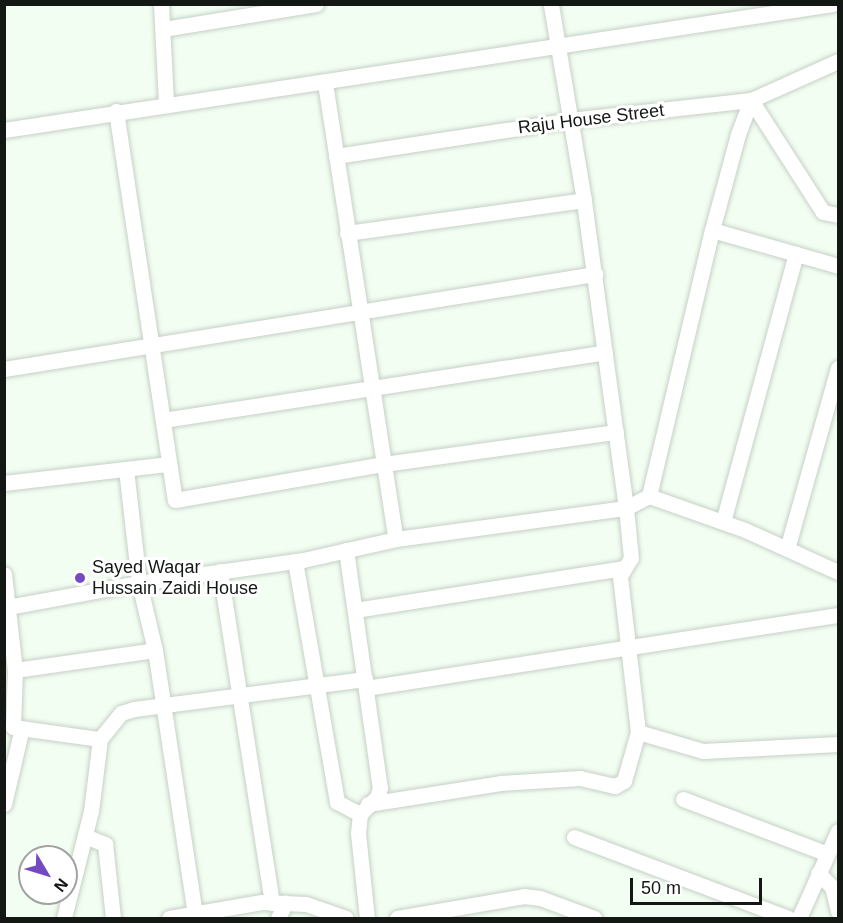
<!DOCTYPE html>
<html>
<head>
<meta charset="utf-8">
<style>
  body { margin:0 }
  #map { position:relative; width:843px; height:923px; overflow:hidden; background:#f3fef3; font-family:Arial,sans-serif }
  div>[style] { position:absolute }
  .roads { filter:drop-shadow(0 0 2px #c6d0c6) drop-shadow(0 0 2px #c6d0c6) }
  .street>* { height:15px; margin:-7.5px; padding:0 7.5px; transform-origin:7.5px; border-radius:7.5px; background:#fff }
  .dots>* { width:16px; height:16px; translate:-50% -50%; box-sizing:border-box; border:3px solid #fff; border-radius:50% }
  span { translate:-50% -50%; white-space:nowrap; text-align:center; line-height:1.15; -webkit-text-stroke:6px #fff; paint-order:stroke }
  .street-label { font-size:18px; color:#141814 }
  .poi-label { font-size:18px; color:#141814 }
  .left { translate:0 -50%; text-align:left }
  .frame { position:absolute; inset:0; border:6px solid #141814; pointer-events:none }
  .north { position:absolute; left:18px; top:845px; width:60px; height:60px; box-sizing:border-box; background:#fff; border:2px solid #a1a3a1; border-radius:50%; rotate:128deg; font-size:16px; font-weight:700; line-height:24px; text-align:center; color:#141814 }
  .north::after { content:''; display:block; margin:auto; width:21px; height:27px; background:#744ac2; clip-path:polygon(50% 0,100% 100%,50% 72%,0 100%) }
  .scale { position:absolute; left:630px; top:878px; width:132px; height:27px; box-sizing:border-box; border:3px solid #141814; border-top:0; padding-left:8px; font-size:18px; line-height:21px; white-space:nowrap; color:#141814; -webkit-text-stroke:4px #fff; paint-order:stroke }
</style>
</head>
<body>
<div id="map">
  <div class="roads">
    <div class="street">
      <div style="left:161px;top:4px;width:99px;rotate:87.1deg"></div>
      <div style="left:164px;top:29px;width:154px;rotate:-9.3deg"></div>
      <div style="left:325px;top:83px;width:461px;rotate:81.2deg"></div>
      <div style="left:751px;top:100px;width:133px;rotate:57.3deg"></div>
      <div style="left:823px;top:212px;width:15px;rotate:11deg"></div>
      <div style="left:116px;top:111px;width:393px;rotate:81.4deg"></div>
      <div style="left:175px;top:500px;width:212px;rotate:-9.8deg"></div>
      <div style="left:384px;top:464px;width:234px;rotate:-7.9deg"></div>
      <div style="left:4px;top:130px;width:838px;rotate:-8.65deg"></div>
      <div style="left:336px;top:156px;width:237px;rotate:-8.7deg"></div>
      <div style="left:570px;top:120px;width:182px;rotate:-6.3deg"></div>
      <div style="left:751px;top:100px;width:95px;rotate:-24.1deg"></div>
      <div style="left:712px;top:230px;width:131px;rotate:15.9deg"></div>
      <div style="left:347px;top:233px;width:239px;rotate:-7.9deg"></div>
      <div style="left:4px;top:369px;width:599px;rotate:-9.13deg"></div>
      <div style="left:163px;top:420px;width:447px;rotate:-8.7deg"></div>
      <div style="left:126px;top:469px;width:115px;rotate:83.5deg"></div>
      <div style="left:139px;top:583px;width:69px;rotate:76.6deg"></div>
      <div style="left:155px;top:650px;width:267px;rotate:81.4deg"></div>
      <div style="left:4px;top:483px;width:164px;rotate:-6.6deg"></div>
      <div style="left:649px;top:496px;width:273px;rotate:-76.7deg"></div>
      <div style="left:712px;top:230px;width:99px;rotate:-74.8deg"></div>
      <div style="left:738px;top:134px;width:36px;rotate:-69deg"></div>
      <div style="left:723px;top:522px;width:278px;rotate:-74.8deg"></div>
      <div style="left:787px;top:549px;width:188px;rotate:-74.3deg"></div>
      <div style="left:346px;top:550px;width:240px;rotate:81.9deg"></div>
      <div style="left:380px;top:788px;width:9px;rotate:108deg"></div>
      <div style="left:377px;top:797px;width:24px;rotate:135deg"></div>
      <div style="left:360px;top:814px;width:19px;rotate:96deg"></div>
      <div style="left:358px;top:833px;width:85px;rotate:84deg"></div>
      <div style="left:295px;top:561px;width:245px;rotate:80.1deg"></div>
      <div style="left:337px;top:802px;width:26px;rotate:28deg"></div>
      <div style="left:220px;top:571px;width:336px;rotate:81.1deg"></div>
      <div style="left:4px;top:574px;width:97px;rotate:83.5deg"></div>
      <div style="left:15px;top:670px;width:57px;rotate:92deg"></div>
      <div style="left:13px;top:727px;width:88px;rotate:7.9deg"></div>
      <div style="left:100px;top:739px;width:73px;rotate:97.1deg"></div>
      <div style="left:91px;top:811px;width:110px;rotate:104.2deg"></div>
      <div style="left:8px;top:607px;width:133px;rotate:-10.4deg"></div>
      <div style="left:139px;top:583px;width:166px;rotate:-8deg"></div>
      <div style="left:303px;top:560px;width:95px;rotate:-12.7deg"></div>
      <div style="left:396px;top:539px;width:232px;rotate:-7.7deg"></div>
      <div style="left:626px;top:508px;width:26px;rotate:-28deg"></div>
      <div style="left:649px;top:496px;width:102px;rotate:19.5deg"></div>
      <div style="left:745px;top:530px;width:102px;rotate:24.3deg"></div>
      <div style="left:355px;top:610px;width:271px;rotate:-8.9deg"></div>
      <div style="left:15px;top:670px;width:141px;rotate:-8.1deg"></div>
      <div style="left:366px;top:688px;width:478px;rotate:-8.8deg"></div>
      <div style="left:638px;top:732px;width:68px;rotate:16.3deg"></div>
      <div style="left:703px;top:751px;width:135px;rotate:-3deg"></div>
      <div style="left:100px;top:739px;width:33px;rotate:-51deg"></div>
      <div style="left:121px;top:713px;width:14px;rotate:-17deg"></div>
      <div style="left:134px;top:709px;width:233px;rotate:-7.4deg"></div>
      <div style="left:683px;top:799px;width:152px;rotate:20.8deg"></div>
      <div style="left:4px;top:804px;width:78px;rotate:-76.7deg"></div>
      <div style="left:368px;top:804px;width:134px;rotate:-9deg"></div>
      <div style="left:500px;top:783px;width:80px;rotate:-3.6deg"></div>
      <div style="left:580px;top:778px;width:36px;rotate:13deg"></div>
      <div style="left:615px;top:786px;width:10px;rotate:-29deg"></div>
      <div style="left:624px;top:781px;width:51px;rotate:-74.1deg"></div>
      <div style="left:638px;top:732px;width:157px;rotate:-96.6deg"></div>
      <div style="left:620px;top:576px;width:21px;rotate:-59deg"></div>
      <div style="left:631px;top:558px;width:50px;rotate:-95.7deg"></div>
      <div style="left:626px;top:508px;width:311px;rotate:-97.8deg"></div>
      <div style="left:584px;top:200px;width:199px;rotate:-99.6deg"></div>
      <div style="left:85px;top:836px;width:22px;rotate:22deg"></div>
      <div style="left:105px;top:844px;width:74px;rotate:83.8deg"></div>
      <div style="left:574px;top:837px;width:229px;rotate:20.7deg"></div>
      <div style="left:818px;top:873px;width:20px;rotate:45deg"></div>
      <div style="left:832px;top:887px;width:25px;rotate:76deg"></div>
      <div style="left:169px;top:918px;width:94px;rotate:-9.8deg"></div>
      <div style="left:262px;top:902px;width:44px;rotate:2.6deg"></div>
      <div style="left:306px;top:904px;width:42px;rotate:19.3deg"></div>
      <div style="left:278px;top:918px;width:17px;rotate:-65deg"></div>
      <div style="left:397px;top:918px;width:129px;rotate:-9.8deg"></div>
      <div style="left:524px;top:896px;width:16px;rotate:7deg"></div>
      <div style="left:540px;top:898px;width:58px;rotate:20.3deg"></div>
      <div style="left:799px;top:918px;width:95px;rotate:-65.9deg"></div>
    </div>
  </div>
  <div class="dots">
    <div style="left:80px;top:578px;background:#744ac2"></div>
  </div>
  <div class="street-label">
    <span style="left:591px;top:119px;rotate:-7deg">Raju House Street</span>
  </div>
  <div class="poi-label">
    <span class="left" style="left:92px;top:578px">Sayed Waqar<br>Hussain Zaidi House</span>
  </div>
  <div class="frame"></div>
  <div class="north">N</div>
  <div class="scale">50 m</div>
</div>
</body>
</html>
